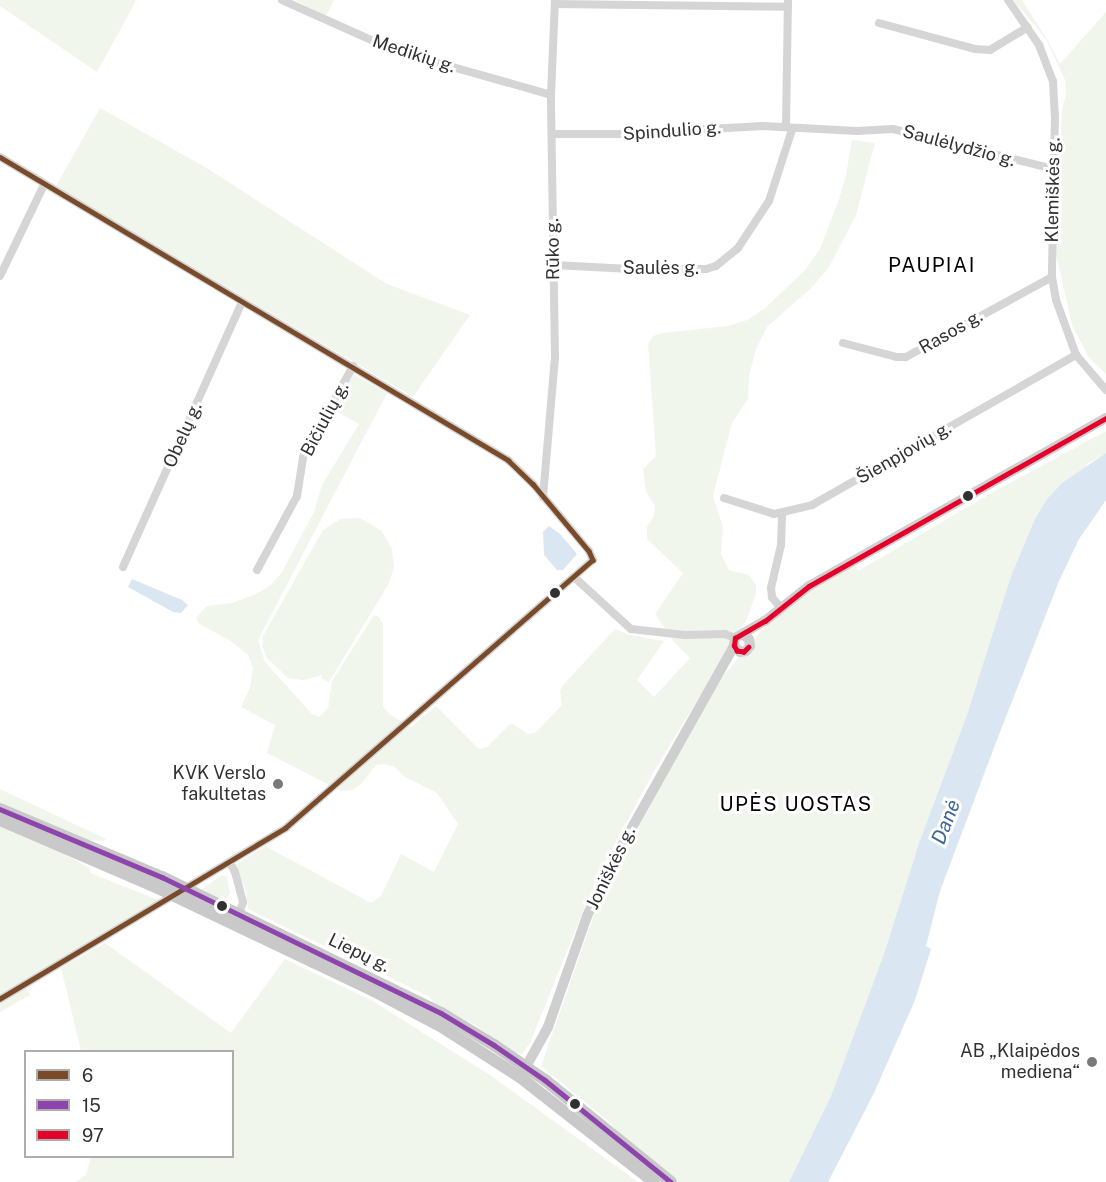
<!DOCTYPE html>
<html>
<head>
<meta charset="utf-8">
<style>
  body { margin:0 }
  #map { position:relative; width:1106px; height:1182px; overflow:hidden; background:#fff; font-family:"Public Sans",sans-serif }
  div>[style] { position:absolute }
  .green>* { inset:0; background:#f1f6ed }
  .water>* { inset:0; background:#dbe6f3 }
  .minor>* { height:8px; margin:-4px; padding:0 4px; transform-origin:4px; border-radius:4px; background:#d5d5d5 }
  .secondary>* { height:10px; margin:-5px; padding:0 5px; transform-origin:5px; border-radius:5px; background:#cfcfcf }
  .primary>* { height:12px; margin:-6px; padding:0 6px; transform-origin:6px; border-radius:6px; background:#c9c9c9 }
  .bus-1>* { height:4.5px; margin:-2.25px; padding:0 2.25px; transform-origin:2.25px; border-radius:2.25px; background:#7a4b2a }
  .bus-2>* { height:4.5px; margin:-2.25px; padding:0 2.25px; transform-origin:2.25px; border-radius:2.25px; background:#8e44ad }
  .bus-3>* { height:4.5px; margin:-2.25px; padding:0 2.25px; transform-origin:2.25px; border-radius:2.25px; background:#e4002b }
  .dots>* { width:16px; height:16px; translate:-50% -50%; box-sizing:border-box; border:3px solid #fff; border-radius:50% }
  span { translate:-50% -50%; white-space:nowrap; text-align:center; line-height:1.15; -webkit-text-stroke:6px #fff; paint-order:stroke }
  .street-label { font-size:18px; color:#313131 }
  .poi-label { font-size:18px; color:#313131 }
  .right { translate:-100% -50%; text-align:right }
  .neighbourhood-label { font-size:20px; color:#000; letter-spacing:1.5px }
  .water-label { font-size:20px; color:#3a6698; font-style:italic }
  .legend { position:absolute; left:24px; top:1050px; width:210px; height:108px; box-sizing:border-box; background:#fff; border:2px solid #adadad; margin:0; padding:8px 10px; list-style:none; font-size:18px; color:#313131 }
  .legend li { display:flex; align-items:center; gap:12px; height:30px }
  .legend b { width:30px; border:2px solid #adadad }
</style>
</head>
<body>
<div id="map">
  <div class="green">
    <div style="clip-path:polygon(0 0,134px 0,136px 1px,97px 72px,0 6px)"></div>
    <div style="clip-path:polygon(295px 0,334px 0,326px 16px)"></div>
    <div style="clip-path:polygon(1013px 0,1022px 0,1047px 39px,1060px 64px,1106px 12px,1106px 374px,1089px 358px,1072px 325px,1055px 249px,1062px 110px,1066px 94px,1065px 80px,1046px 39px)"></div>
    <div style="clip-path:polygon(100px 108px,205px 167px,387px 284px,470px 315px,413px 397px,56px 186px)"></div>
    <div style="clip-path:polygon(852px 140px,875px 143px,856px 215px,829px 267px,811px 288px,767px 327px,756px 349px,749px 376px,748px 399px,732px 423px,713px 496px,723px 527px,721px 554px,729px 570px,749px 575px,756px 585px,756px 594px,746px 621px,654px 771px,597px 877px,530px 1043px,522px 1054px,512px 1052px,475px 1025px,434px 1004px,430px 997px,248px 909px,246px 891px,235px 865px,265px 846px,371px 903px,381px 896px,401px 854px,434px 872px,458px 824px,437px 793px,403px 776px,395px 767px,384px 764px,376px 765px,362px 783px,352px 790px,341px 791px,267px 753px,275px 725px,241px 707px,250px 687px,253px 669px,248px 655px,231px 641px,199px 624px,196px 618px,207px 606px,232px 603px,256px 594px,270px 586px,282px 572px,314px 512px,322px 485px,359px 424px,334px 410px,353px 374px,387px 393px,258px 640px,265px 662px,312px 714px,319px 717px,328px 708px,332px 681px,374px 615px,379px 617px,383px 624px,383px 706px,389px 714px,411px 727px,436px 706px,479px 749px,487px 747px,511px 723px,528px 734px,535px 733px,562px 705px,560px 690px,563px 685px,615px 629px,630px 635px,664px 641px,637px 680px,654px 697px,690px 658px,674px 642px,655px 614px,683px 573px,647px 539px,647px 527px,654px 516px,655px 506px,646px 492px,643px 469px,656px 456px,648px 345px,653px 336px,662px 333px,728px 326px,747px 320px,764px 309px,805px 270px,820px 249px,839px 199px,846px 175px)"></div>
    <div style="clip-path:polygon(1106px 431px,1106px 453px,1087px 464px,968px 712px,919px 843px,884px 954px,831px 1096px,789px 1182px,678px 1182px,631px 1145px,607px 1120px,541px 1066px,601px 895px,719px 681px,760px 632px,799px 597px,854px 564px,858px 571px,995px 491px)"></div>
    <div style="clip-path:polygon(360px 518px,382px 531px,392px 549px,394px 568px,389px 583px,329px 682px,321px 678px,322px 675px,304px 680px,288px 678px,267px 658px,262px 646px,263px 636px,323px 530px,340px 519px)"></div>
    <div style="clip-path:polygon(0 789px,106px 839px,103px 841px,83px 840px,0 804px)"></div>
    <div style="clip-path:polygon(0 825px,59px 851px,91px 869px,90px 873px,161px 901px,0 995px)"></div>
    <div style="clip-path:polygon(222px 875px,227px 877px,230px 893px,225px 902px,203px 892px,202px 889px)"></div>
    <div style="clip-path:polygon(105px 943px,231px 1033px,285px 959px,371px 1000px,490px 1075px,638px 1182px,76px 1182px,86px 1175px,91px 1157px,232px 1156px,232px 1052px,81px 1051px,61px 968px)"></div>
    <div style="clip-path:polygon(26px 988px,30px 995px,0 1012px,0 1003px)"></div>
  </div>
  <div class="water">
    <div style="clip-path:polygon(1106px 453px,1106px 500px,1079px 539px,1059px 581px,995px 745px,940px 891px,926px 946px,931px 949px,915px 1000px,874px 1093px,828px 1182px,789px 1182px,831px 1096px,884px 954px,919px 843px,968px 712px,1011px 576px,1035px 519px,1047px 499px,1062px 483px)"></div>
    <div style="clip-path:polygon(549px 526px,560px 534px,577px 554px,563px 570px,557px 570px,544px 555px,543px 532px)"></div>
    <div style="clip-path:polygon(132px 579px,182px 600px,188px 605px,181px 613px,173px 612px,128px 587px)"></div>
  </div>
  <div class="minor">
    <div style="left:282px;top:0;width:125px;rotate:24.1deg"></div>
    <div style="left:396px;top:51px;width:161px;rotate:15.8deg"></div>
    <div style="left:1008px;top:0;width:55px;rotate:55.4deg"></div>
    <div style="left:1039px;top:45px;width:39px;rotate:69deg"></div>
    <div style="left:1053px;top:81px;width:33px;rotate:87deg"></div>
    <div style="left:1055px;top:114px;width:163px;rotate:91.1deg"></div>
    <div style="left:1052px;top:277px;width:23px;rotate:80deg"></div>
    <div style="left:1056px;top:300px;width:59px;rotate:70deg"></div>
    <div style="left:1076px;top:355px;width:46px;rotate:49.4deg"></div>
    <div style="left:555px;top:4px;width:233px;rotate:0.7deg"></div>
    <div style="left:879px;top:23px;width:99px;rotate:15.2deg"></div>
    <div style="left:975px;top:49px;width:15px;rotate:4deg"></div>
    <div style="left:990px;top:50px;width:44px;rotate:-31.2deg"></div>
    <div style="left:786px;top:126px;width:126px;rotate:-89.1deg"></div>
    <div style="left:552px;top:134px;width:68px"></div>
    <div style="left:620px;top:134px;width:143px;rotate:-3.2deg"></div>
    <div style="left:763px;top:126px;width:94px;rotate:3deg"></div>
    <div style="left:857px;top:131px;width:36px;rotate:-3deg"></div>
    <div style="left:893px;top:129px;width:165px;rotate:14deg"></div>
    <div style="left:0;top:157px;width:592px;rotate:30.81deg"></div>
    <div style="left:508px;top:460px;width:35px;rotate:44deg"></div>
    <div style="left:533px;top:484px;width:87px;rotate:50.1deg"></div>
    <div style="left:589px;top:551px;width:10px;rotate:66deg"></div>
    <div style="left:593px;top:560px;width:408px;rotate:138.9deg"></div>
    <div style="left:286px;top:828px;width:333px;rotate:149.1deg"></div>
    <div style="left:553px;top:265px;width:78px;rotate:2.9deg"></div>
    <div style="left:631px;top:269px;width:75px"></div>
    <div style="left:706px;top:269px;width:10px;rotate:-17deg"></div>
    <div style="left:716px;top:266px;width:28px;rotate:-39deg"></div>
    <div style="left:738px;top:248px;width:56px;rotate:-56.6deg"></div>
    <div style="left:769px;top:201px;width:75px;rotate:-72.1deg"></div>
    <div style="left:0;top:276px;width:101px;rotate:-64.2deg"></div>
    <div style="left:843px;top:343px;width:56px;rotate:14.5deg"></div>
    <div style="left:897px;top:357px;width:9px"></div>
    <div style="left:906px;top:357px;width:166px;rotate:-28.7deg"></div>
    <div style="left:543px;top:497px;width:141px;rotate:-85.1deg"></div>
    <div style="left:555px;top:357px;width:262px;rotate:-90.9deg"></div>
    <div style="left:551px;top:95px;width:95px;rotate:-87.6deg"></div>
    <div style="left:724px;top:498px;width:52px;rotate:17.7deg"></div>
    <div style="left:774px;top:514px;width:39px;rotate:-13deg"></div>
    <div style="left:812px;top:505px;width:304px;rotate:-29.6deg"></div>
    <div style="left:123px;top:567px;width:290px;rotate:-65.8deg"></div>
    <div style="left:257px;top:570px;width:84px;rotate:-61.6deg"></div>
    <div style="left:297px;top:496px;width:39px;rotate:-81deg"></div>
    <div style="left:303px;top:457px;width:104px;rotate:-61.2deg"></div>
    <div style="left:574px;top:577px;width:77px;rotate:42.4deg"></div>
    <div style="left:631px;top:629px;width:54px;rotate:6.3deg"></div>
    <div style="left:685px;top:635px;width:40px;rotate:-1.4deg"></div>
    <div style="left:725px;top:634px;width:11px;rotate:22deg"></div>
    <div style="left:780px;top:607px;width:13px;rotate:-129deg"></div>
    <div style="left:772px;top:597px;width:9px;rotate:-96deg"></div>
    <div style="left:771px;top:588px;width:44px;rotate:-76.9deg"></div>
    <div style="left:781px;top:545px;width:31px;rotate:-88deg"></div>
    <div style="left:230px;top:863px;width:10px;rotate:61deg"></div>
    <div style="left:235px;top:872px;width:31px;rotate:75deg"></div>
    <div style="left:243px;top:902px;width:13px;rotate:108deg"></div>
  </div>
  <div class="secondary">
    <div style="left:744px;top:635px;width:6px;rotate:39deg"></div>
    <div style="left:749px;top:639px;width:7px;rotate:82deg"></div>
    <div style="left:750px;top:646px;width:6px;rotate:129deg"></div>
    <div style="left:746px;top:651px;width:6px;rotate:171deg"></div>
    <div style="left:740px;top:652px;width:8px;rotate:-135deg"></div>
    <div style="left:734px;top:646px;width:8px;rotate:-83deg"></div>
    <div style="left:735px;top:638px;width:34px;rotate:-30deg"></div>
    <div style="left:765px;top:621px;width:56px;rotate:-38.5deg"></div>
    <div style="left:809px;top:586px;width:341px;rotate:-29.5deg"></div>
    <div style="left:522px;top:1074px;width:54px;rotate:-61deg"></div>
    <div style="left:548px;top:1027px;width:118px;rotate:-70.6deg"></div>
    <div style="left:587px;top:916px;width:56px;rotate:-64.8deg"></div>
    <div style="left:611px;top:865px;width:251px;rotate:-60.7deg"></div>
  </div>
  <div class="primary">
    <div style="left:0;top:809px;width:176px;rotate:22.8deg"></div>
    <div style="left:162px;top:877px;width:310px;rotate:26deg"></div>
    <div style="left:441px;top:1013px;width:62px;rotate:31.1deg"></div>
    <div style="left:494px;top:1045px;width:62px;rotate:34.5deg"></div>
    <div style="left:545px;top:1080px;width:162px;rotate:39deg"></div>
    <div style="left:0;top:820px;width:172px;rotate:23.3deg"></div>
    <div style="left:158px;top:888px;width:239px;rotate:25.5deg"></div>
    <div style="left:374px;top:991px;width:77px;rotate:27.9deg"></div>
    <div style="left:442px;top:1027px;width:93px;rotate:32.7deg"></div>
    <div style="left:520px;top:1077px;width:170px;rotate:38.1deg"></div>
  </div>
  <div class="bus-1">
    <div style="left:0;top:157px;width:592px;rotate:30.81deg"></div>
    <div style="left:508px;top:460px;width:35px;rotate:44deg"></div>
    <div style="left:533px;top:484px;width:87px;rotate:50.1deg"></div>
    <div style="left:589px;top:551px;width:10px;rotate:66deg"></div>
    <div style="left:593px;top:560px;width:408px;rotate:138.9deg"></div>
    <div style="left:286px;top:828px;width:333px;rotate:149.1deg"></div>
  </div>
  <div class="bus-2">
    <div style="left:0;top:809px;width:176px;rotate:22.8deg"></div>
    <div style="left:162px;top:877px;width:310px;rotate:26deg"></div>
    <div style="left:441px;top:1013px;width:62px;rotate:31.1deg"></div>
    <div style="left:494px;top:1045px;width:62px;rotate:34.5deg"></div>
    <div style="left:545px;top:1080px;width:162px;rotate:39deg"></div>
  </div>
  <div class="bus-3">
    <div style="left:749px;top:647px;width:7px;rotate:135deg"></div>
    <div style="left:744px;top:652px;width:7px;rotate:-172deg"></div>
    <div style="left:737px;top:651px;width:6px;rotate:-121deg"></div>
    <div style="left:734px;top:646px;width:8px;rotate:-83deg"></div>
    <div style="left:735px;top:638px;width:34px;rotate:-30deg"></div>
    <div style="left:765px;top:621px;width:56px;rotate:-38.5deg"></div>
    <div style="left:809px;top:586px;width:341px;rotate:-29.5deg"></div>
  </div>
  <div class="dots">
    <div style="left:968px;top:496px;background:#313131"></div>
    <div style="left:555px;top:593px;background:#313131"></div>
    <div style="left:278px;top:784px;background:#797979"></div>
    <div style="left:222px;top:906px;background:#313131"></div>
    <div style="left:1092px;top:1062px;background:#797979"></div>
    <div style="left:575px;top:1104px;background:#313131"></div>
  </div>
  <div class="street-label">
    <span style="left:414px;top:54px;rotate:18deg">Medikių g.</span>
    <span style="left:672px;top:131px;rotate:-4deg">Spindulio g.</span>
    <span style="left:959px;top:146px;rotate:15deg">Saulėlydžio g.</span>
    <span style="left:1053px;top:190px;rotate:-89deg">Klemiškės g.</span>
    <span style="left:553px;top:249px;rotate:-91deg">Rūko g.</span>
    <span style="left:661px;top:268px">Saulės g.</span>
    <span style="left:951px;top:332px;rotate:-30deg">Rasos g.</span>
    <span style="left:325px;top:419px;rotate:-62deg">Bičiulių g.</span>
    <span style="left:183px;top:435px;rotate:-66deg">Obelų g.</span>
    <span style="left:904px;top:453px;rotate:-30deg">Šienpjovių g.</span>
    <span style="left:611px;top:868px;rotate:-64deg">Joniškės g.</span>
    <span style="left:359px;top:953px;rotate:26deg">Liepų g.</span>
  </div>
  <div class="poi-label">
    <span class="right" style="left:266px;top:784px">KVK Verslo<br>fakultetas</span>
    <span class="right" style="left:1080px;top:1062px">AB „Klaipėdos<br>mediena“</span>
  </div>
  <div class="neighbourhood-label">
    <span style="left:932px;top:265px">PAUPIAI</span>
    <span style="left:796px;top:804px">UPĖS UOSTAS</span>
  </div>
  <div class="water-label">
    <span style="left:946px;top:822px;rotate:-69deg">Danė</span>
  </div>
  <ul class="legend">
  <li><b style="height:8px;background:#7a4b2a"></b>6</li>
  <li><b style="height:8px;background:#8e44ad"></b>15</li>
  <li><b style="height:8px;background:#e4002b"></b>97</li>
  </ul>
</div>
</body>
</html>
